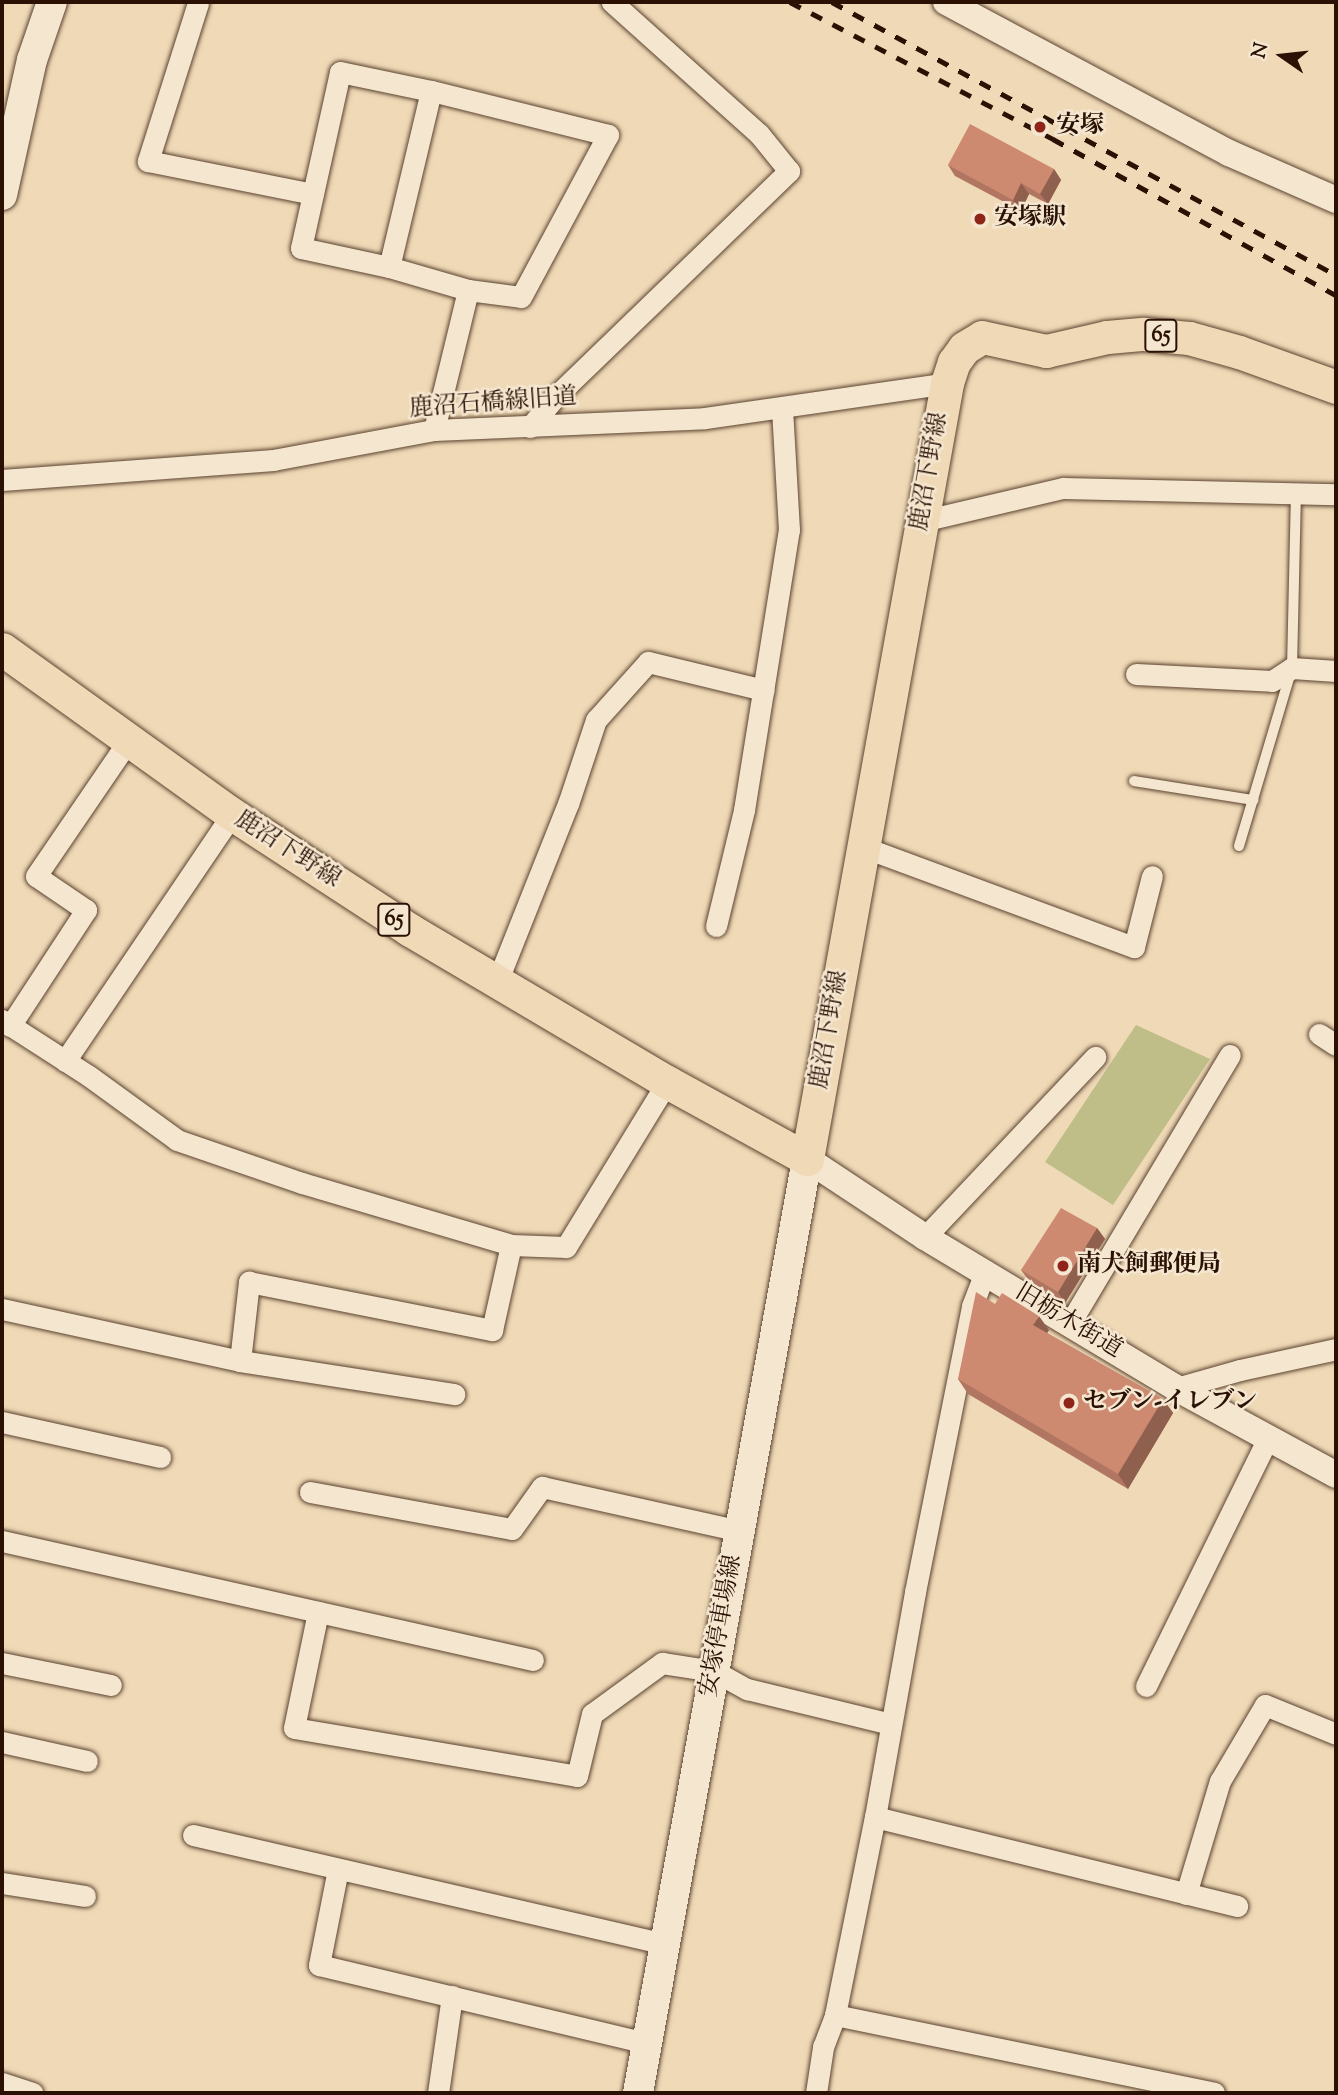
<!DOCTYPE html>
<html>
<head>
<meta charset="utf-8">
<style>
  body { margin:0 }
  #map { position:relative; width:1338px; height:2095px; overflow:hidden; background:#efd9b6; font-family:"Sorts Mill Goudy","Noto Serif JP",serif }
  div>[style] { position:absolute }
  .green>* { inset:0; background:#bfbe89 }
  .roads { filter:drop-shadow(0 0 2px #5b4330) drop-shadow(0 0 2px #5b4330) }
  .service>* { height:10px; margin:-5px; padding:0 5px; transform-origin:5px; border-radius:5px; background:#f5e6d0 }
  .minor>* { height:21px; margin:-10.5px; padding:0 10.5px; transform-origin:10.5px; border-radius:10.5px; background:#f5e6d0 }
  .tertiary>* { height:26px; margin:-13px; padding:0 13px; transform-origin:13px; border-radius:13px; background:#f5e6d0 }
  .secondary>* { height:30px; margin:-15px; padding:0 15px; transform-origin:15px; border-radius:15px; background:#f5e6d0 }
  .primary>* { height:33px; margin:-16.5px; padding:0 16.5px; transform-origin:16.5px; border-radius:16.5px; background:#efd9b6 }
  .rail>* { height:5px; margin-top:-2.5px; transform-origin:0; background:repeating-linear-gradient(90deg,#2a1104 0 12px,transparent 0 24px) }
  .wall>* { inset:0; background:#b17661 }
  .shaded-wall>* { inset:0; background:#90604f }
  .building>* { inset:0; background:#ce8971 }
  .dots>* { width:19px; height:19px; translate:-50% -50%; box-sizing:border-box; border:4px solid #f5e6d0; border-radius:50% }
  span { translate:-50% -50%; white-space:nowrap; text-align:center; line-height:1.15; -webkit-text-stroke:5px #f5e6d0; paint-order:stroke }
  .shield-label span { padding:2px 5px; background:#f5e6d0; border:2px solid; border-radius:5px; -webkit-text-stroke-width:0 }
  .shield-label { font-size:23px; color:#2a1104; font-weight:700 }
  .poi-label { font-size:24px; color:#2a1104; font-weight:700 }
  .left { translate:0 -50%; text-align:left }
  .street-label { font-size:24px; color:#2a1104 }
  .frame { position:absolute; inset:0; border:4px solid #2a1104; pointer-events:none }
  .north { position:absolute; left:1247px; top:21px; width:70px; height:70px; -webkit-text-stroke:5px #f5e6d0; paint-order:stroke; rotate:284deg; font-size:19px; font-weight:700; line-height:28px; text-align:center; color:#2a1104 }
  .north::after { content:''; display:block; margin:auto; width:24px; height:32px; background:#2a1104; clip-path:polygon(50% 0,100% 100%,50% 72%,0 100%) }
</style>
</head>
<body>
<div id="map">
  <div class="green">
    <div style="clip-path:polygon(1136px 1025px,1210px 1059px,1113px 1205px,1045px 1162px)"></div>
  </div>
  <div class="roads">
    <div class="service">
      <div style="left:1134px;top:781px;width:121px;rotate:9.1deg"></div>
      <div style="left:1239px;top:846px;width:186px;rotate:-73.4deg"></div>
      <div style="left:1292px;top:668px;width:173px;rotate:-88.7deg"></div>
    </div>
    <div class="minor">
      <div style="left:198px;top:3px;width:166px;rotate:107.6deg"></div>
      <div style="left:148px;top:161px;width:168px;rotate:11.3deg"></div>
      <div style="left:389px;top:267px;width:90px;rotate:-167.8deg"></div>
      <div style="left:301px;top:248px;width:180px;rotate:-77.5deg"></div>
      <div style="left:340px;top:72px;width:93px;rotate:11.8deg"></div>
      <div style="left:530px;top:427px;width:38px;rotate:-50deg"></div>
      <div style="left:554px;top:398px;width:327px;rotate:-44deg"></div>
      <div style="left:789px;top:171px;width:48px;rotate:-129deg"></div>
      <div style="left:759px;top:134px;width:198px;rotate:-138.1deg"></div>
      <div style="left:434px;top:430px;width:144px;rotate:-76.3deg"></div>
      <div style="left:468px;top:290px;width:53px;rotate:7.5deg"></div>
      <div style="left:521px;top:297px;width:184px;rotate:-61.8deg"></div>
      <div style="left:608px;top:135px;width:182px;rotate:-166deg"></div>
      <div style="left:431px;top:91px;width:181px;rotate:103.4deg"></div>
      <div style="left:389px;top:267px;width:82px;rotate:16.2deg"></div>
      <div style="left:2px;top:480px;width:272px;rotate:-4.2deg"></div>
      <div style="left:273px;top:460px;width:164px;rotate:-10.6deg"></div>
      <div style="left:434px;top:430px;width:271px;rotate:-2.5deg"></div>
      <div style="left:705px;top:418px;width:245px;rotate:-8.2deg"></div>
      <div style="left:922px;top:521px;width:145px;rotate:-13.2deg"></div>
      <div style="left:1063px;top:488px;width:273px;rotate:1.3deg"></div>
      <div style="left:1136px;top:674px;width:136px;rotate:2.9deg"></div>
      <div style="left:1272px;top:681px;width:24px;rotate:-33deg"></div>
      <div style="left:1292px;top:668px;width:44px;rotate:3.9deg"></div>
      <div style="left:863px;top:847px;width:289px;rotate:20.3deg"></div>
      <div style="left:1134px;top:947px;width:73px;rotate:-75.8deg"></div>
      <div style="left:716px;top:926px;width:119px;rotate:-76.4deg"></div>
      <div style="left:744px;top:810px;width:284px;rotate:-80.9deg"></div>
      <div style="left:789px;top:530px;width:123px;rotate:-93.3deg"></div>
      <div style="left:497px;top:982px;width:192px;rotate:-68.3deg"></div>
      <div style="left:568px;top:804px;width:89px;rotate:-71.6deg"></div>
      <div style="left:596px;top:720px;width:78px;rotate:-48.1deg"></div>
      <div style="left:648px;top:662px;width:119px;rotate:13.6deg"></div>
      <div style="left:2px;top:1020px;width:103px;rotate:32.8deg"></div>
      <div style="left:89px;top:1076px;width:109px;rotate:36deg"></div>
      <div style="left:177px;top:1140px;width:132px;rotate:19deg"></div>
      <div style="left:302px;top:1183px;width:218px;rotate:16.5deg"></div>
      <div style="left:10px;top:1026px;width:139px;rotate:-56.8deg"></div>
      <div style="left:86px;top:910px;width:60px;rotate:-145.8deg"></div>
      <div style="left:36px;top:876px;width:163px;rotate:-55.7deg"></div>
      <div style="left:1319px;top:1034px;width:20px;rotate:33deg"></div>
      <div style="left:65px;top:1061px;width:298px;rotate:-55.9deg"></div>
      <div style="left:925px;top:1237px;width:248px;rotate:-46.6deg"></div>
      <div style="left:2px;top:1309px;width:244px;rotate:12.3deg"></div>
      <div style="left:240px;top:1361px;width:80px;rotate:-83.5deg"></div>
      <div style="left:249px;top:1282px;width:248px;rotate:11.2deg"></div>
      <div style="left:492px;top:1330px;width:87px;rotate:-77.4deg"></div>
      <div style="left:511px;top:1245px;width:55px;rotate:2.1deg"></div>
      <div style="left:566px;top:1247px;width:193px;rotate:-58.5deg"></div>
      <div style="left:1070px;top:1323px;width:312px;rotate:-59.2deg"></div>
      <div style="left:240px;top:1361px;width:217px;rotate:8.8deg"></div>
      <div style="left:1176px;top:1388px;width:66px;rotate:-15.7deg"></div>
      <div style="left:1240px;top:1370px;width:98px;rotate:-12.3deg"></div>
      <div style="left:2px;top:1422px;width:162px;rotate:12.5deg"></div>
      <div style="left:310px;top:1492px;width:205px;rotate:10.4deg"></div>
      <div style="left:512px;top:1529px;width:52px;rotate:-54.5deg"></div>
      <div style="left:542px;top:1487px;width:203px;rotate:12.5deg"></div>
      <div style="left:2px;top:1541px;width:544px;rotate:12.63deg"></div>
      <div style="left:318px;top:1612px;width:118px;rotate:101.7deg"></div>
      <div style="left:294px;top:1728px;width:287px;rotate:9.6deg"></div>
      <div style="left:577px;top:1776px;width:64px;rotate:-76.4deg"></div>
      <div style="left:592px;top:1714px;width:87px;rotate:-36.1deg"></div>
      <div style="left:662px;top:1663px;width:53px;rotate:8.7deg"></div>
      <div style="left:714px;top:1671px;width:38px;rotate:29deg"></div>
      <div style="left:747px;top:1689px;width:148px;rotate:13.7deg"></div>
      <div style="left:2px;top:1663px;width:111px;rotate:11.4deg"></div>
      <div style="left:1146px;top:1686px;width:276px;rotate:-63.8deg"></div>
      <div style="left:2px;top:1742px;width:87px;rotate:12.6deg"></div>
      <div style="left:875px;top:1817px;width:373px;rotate:13.8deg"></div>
      <div style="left:193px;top:1835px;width:484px;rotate:13deg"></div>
      <div style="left:338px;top:1869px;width:98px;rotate:101.2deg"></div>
      <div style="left:319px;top:1965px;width:337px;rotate:13.4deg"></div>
      <div style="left:2px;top:1883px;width:84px;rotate:8.9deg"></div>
      <div style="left:1186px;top:1894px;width:118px;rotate:-73.3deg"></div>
      <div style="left:1220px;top:1781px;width:88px;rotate:-59.4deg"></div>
      <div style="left:1265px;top:1705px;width:77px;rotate:22.2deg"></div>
      <div style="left:835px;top:2015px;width:387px;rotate:11.6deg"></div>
      <div style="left:2px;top:2083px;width:32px;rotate:18deg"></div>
      <div style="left:438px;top:2093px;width:98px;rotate:-81.8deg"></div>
      <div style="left:816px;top:2093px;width:47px;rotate:-81.3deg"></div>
      <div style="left:823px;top:2047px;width:34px;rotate:-69deg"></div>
      <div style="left:835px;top:2015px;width:202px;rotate:-78.6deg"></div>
      <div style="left:875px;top:1817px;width:229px;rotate:-79.9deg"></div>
      <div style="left:915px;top:1592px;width:292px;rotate:-78.7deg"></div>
      <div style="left:972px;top:1306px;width:36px;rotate:-69deg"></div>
    </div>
    <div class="tertiary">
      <div style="left:946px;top:2px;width:321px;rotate:28.1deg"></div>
      <div style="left:1229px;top:153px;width:117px;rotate:23.7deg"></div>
      <div style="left:807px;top:1159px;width:141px;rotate:33.5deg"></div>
      <div style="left:925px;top:1237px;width:293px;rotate:31deg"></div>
      <div style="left:1176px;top:1388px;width:182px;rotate:28.5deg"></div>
    </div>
    <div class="secondary">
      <div style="left:2px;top:195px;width:138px;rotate:-77.5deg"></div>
      <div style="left:32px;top:60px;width:61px;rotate:-71deg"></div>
      <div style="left:638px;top:2093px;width:949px;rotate:-79.74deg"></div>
    </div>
    <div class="primary">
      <div style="left:2px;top:649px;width:283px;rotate:35.7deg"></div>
      <div style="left:232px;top:814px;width:212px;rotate:33.1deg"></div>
      <div style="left:410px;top:930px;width:299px;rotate:30.6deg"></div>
      <div style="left:667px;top:1082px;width:160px;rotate:28.8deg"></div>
      <div style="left:807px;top:1159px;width:789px;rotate:-79.77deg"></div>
      <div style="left:947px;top:383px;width:22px;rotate:-72deg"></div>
      <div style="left:954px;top:362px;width:17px;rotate:-54deg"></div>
      <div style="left:964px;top:348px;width:21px;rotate:-31deg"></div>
      <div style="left:982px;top:337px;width:66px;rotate:12.3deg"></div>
      <div style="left:1046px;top:351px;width:63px;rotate:-12.9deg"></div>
      <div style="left:1107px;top:337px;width:37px;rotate:-5deg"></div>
      <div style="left:1144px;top:334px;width:45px;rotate:5.1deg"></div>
      <div style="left:1189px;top:338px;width:52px;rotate:15.6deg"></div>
      <div style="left:1239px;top:352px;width:103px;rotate:19.8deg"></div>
    </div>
  </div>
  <div class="rail">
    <div style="left:790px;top:2px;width:297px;rotate:27.5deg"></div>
    <div style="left:1053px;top:139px;width:323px;rotate:28.9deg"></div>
    <div style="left:832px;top:2px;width:573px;rotate:28.44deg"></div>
  </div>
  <div class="wall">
    <div style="clip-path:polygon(948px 165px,1054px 169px,1061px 180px,1048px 204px,1029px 194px,1021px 211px,955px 176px)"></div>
    <div style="clip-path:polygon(1097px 1228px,1105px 1239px,1065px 1303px,1029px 1281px,1021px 1270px)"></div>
    <div style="clip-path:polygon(995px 1304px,1049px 1330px,1047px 1333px,1163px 1399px,1173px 1413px,1128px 1489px,968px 1394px,958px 1379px)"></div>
  </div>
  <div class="shaded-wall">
    <div style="clip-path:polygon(1054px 169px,1061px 180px,1048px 204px,1040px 194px)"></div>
    <div style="clip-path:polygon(1021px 183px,1029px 194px,1021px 211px,1013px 200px)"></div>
    <div style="clip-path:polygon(1097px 1228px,1105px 1239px,1065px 1303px,1058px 1292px)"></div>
    <div style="clip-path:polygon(1039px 1316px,1049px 1330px,1043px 1339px,1033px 1325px)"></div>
    <div style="clip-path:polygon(1163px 1399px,1173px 1413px,1128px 1489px,1118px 1474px)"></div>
  </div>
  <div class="building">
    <div style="clip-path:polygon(970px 124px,1054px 169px,1040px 194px,1021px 183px,1013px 200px,948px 165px)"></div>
    <div style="clip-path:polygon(1061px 1208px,1097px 1228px,1058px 1292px,1021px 1270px)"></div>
    <div style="clip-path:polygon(976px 1292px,995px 1304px,1002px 1293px,1039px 1316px,1033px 1325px,1163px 1399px,1118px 1474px,958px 1379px)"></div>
  </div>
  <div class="dots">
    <div style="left:1040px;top:127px;background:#8f2418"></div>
    <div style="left:980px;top:219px;background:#8f2418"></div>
    <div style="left:1063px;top:1266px;background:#8f2418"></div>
    <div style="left:1069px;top:1403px;background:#8f2418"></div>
  </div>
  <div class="shield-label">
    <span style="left:1161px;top:336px">65</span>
    <span style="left:394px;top:920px">65</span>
  </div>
  <div class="poi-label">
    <span class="left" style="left:1056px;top:127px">安塚</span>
    <span class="left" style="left:994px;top:219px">安塚駅</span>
    <span class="left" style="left:1077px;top:1266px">南犬飼郵便局</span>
    <span class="left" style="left:1083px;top:1403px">セブン-イレブン</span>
  </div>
  <div class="street-label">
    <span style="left:493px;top:404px;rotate:-4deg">鹿沼石橋線旧道</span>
    <span style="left:930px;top:472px;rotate:-80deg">鹿沼下野線</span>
    <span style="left:287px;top:850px;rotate:33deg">鹿沼下野線</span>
    <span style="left:830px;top:1030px;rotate:-80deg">鹿沼下野線</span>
    <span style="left:1068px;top:1322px;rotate:31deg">旧栃木街道</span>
    <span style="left:722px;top:1626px;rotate:-80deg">安塚停車場線</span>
  </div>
  <div class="frame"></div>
  <div class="north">N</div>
</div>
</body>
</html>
